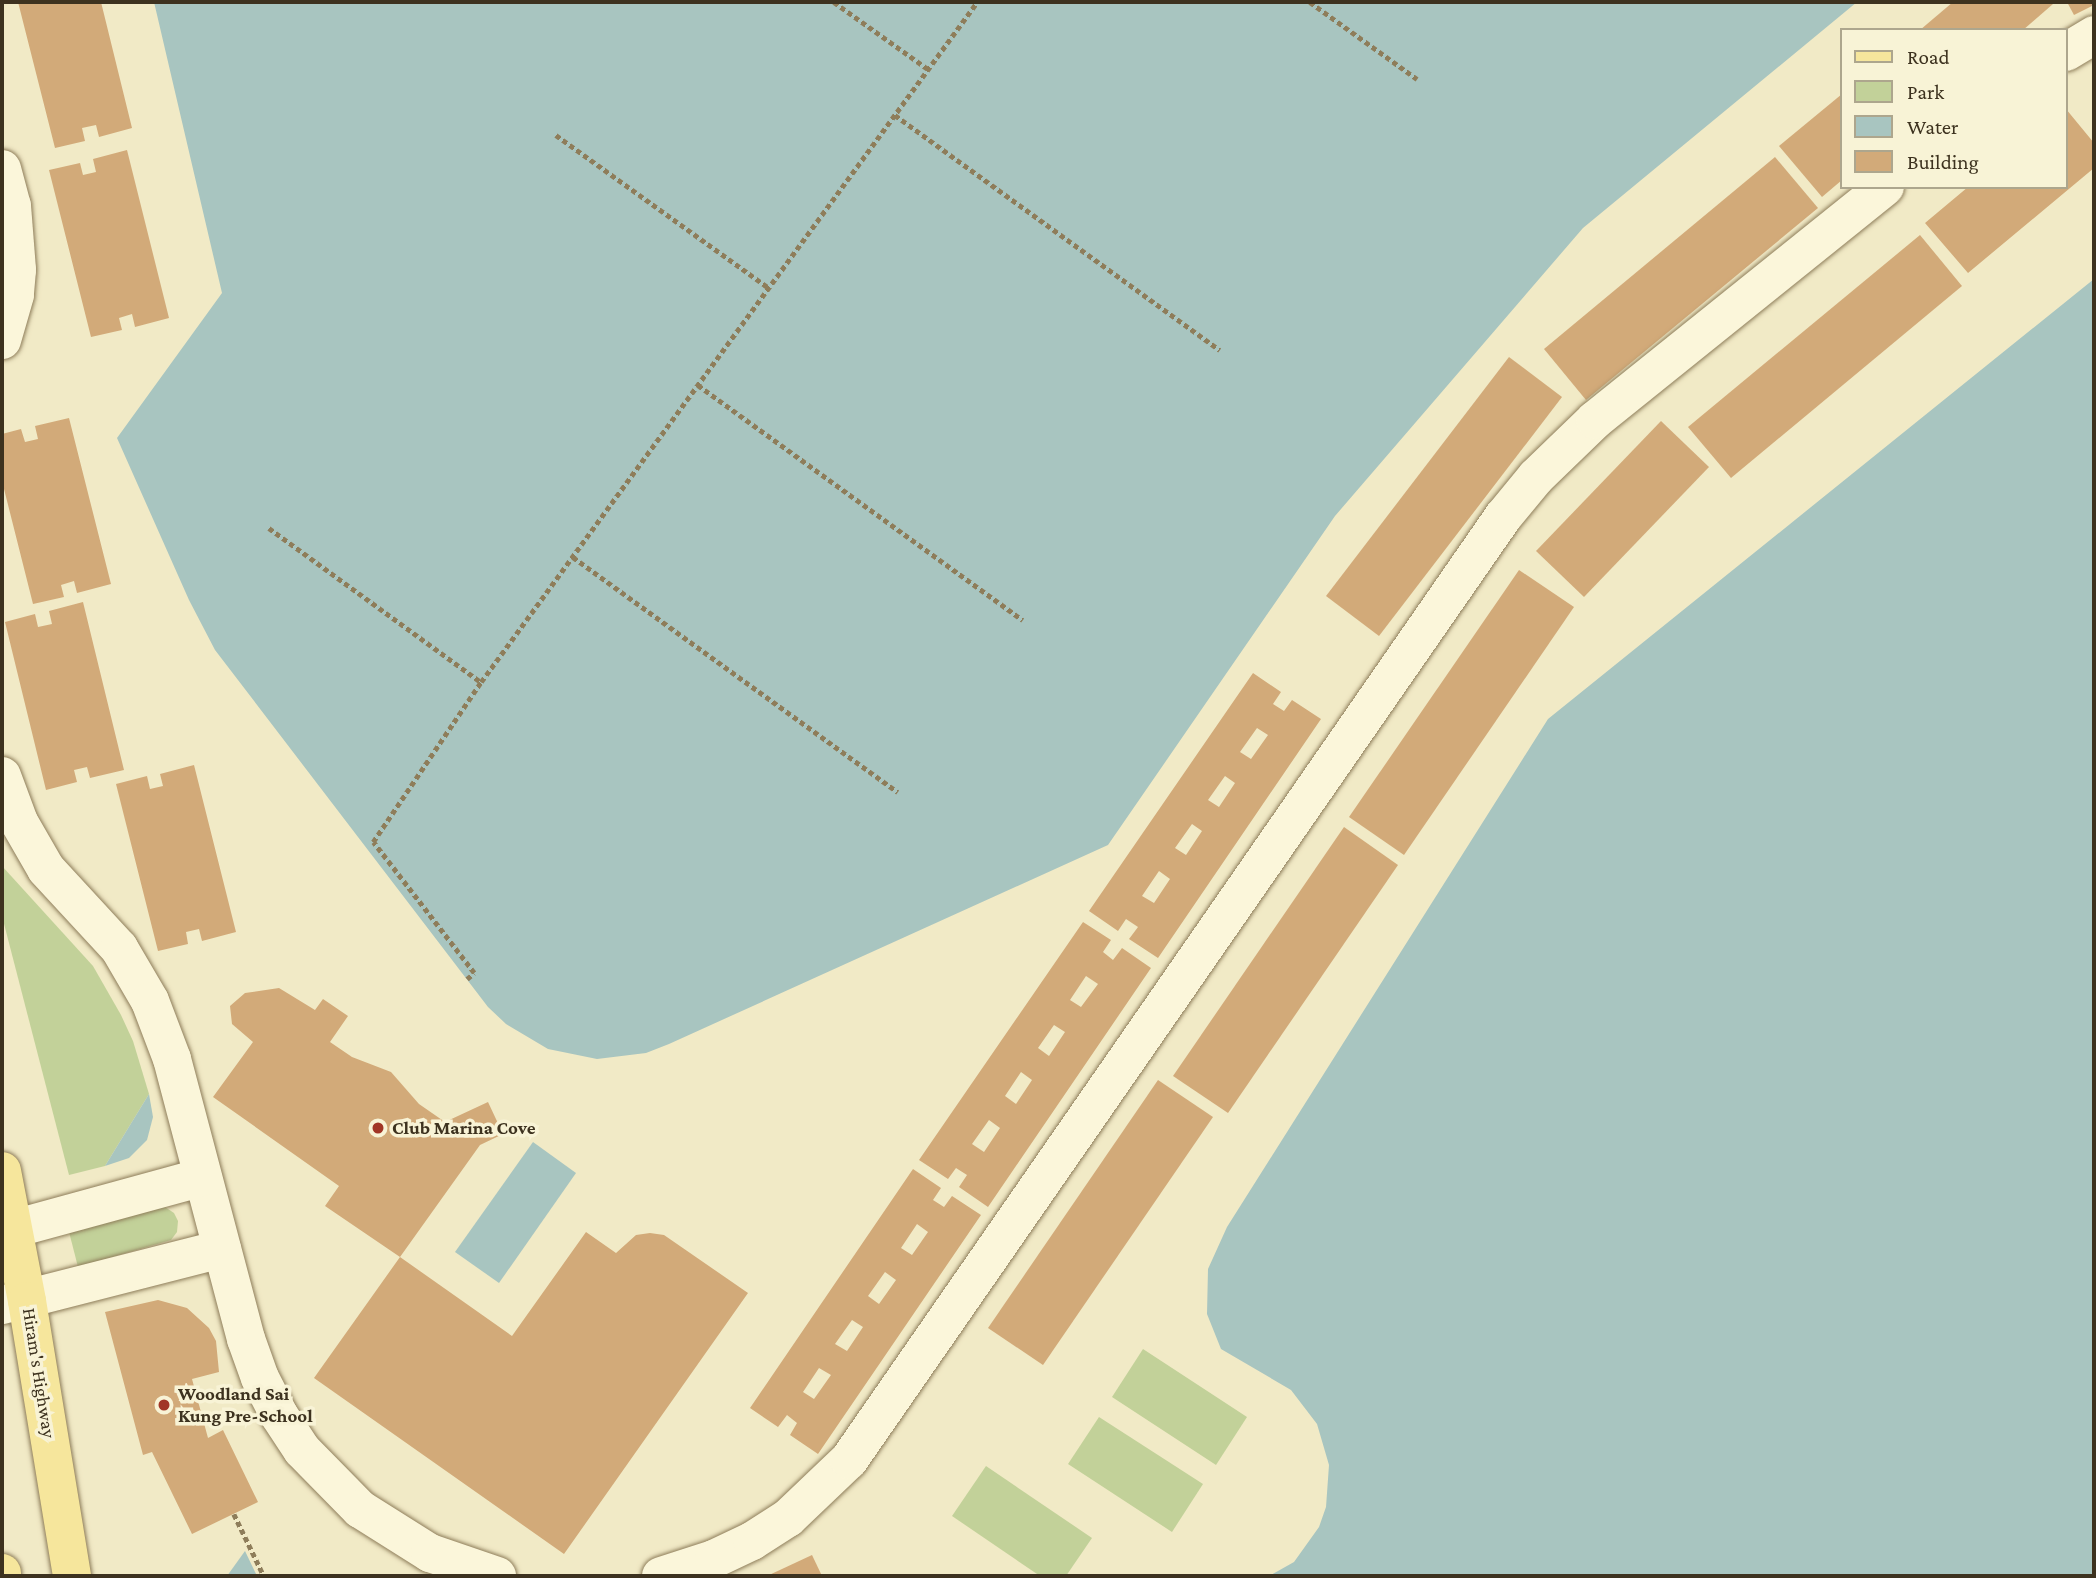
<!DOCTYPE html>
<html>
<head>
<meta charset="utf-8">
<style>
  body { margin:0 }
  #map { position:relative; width:2096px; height:1578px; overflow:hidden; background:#f1eac6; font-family:"Crimson Pro",serif }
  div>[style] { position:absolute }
  .green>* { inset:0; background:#c2d199 }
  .water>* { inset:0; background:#a8c5c0 }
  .building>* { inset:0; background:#d2aa79 }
  .path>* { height:4.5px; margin-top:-2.25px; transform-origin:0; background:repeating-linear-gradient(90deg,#8e7d5a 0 5px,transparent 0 8.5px) }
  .roads { filter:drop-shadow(0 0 2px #8e7d5a) drop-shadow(0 0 2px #8e7d5a) }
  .minor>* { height:38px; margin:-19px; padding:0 19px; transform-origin:19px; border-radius:19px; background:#fbf6da }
  .major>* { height:38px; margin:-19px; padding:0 19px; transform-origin:19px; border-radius:19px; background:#f6e69c }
  .dots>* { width:19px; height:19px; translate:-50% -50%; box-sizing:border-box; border:4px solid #f8f3d6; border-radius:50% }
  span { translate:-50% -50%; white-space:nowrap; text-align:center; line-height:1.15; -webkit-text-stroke:7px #f8f3d6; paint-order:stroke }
  .poi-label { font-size:19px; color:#3d321f; font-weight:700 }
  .left { translate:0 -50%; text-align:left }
  .street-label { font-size:19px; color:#3d321f }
  .frame { position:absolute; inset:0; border:4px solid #3d321f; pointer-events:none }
  .legend { position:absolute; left:1840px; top:28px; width:228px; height:161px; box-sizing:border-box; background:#f8f3d6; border:2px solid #ada68d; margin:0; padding:9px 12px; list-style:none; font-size:21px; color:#3d321f }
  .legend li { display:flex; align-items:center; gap:14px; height:35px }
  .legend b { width:35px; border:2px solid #ada68d }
</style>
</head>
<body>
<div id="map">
  <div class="green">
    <div style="clip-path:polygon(2px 866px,93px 966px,121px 1015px,133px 1041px,149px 1094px,105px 1166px,69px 1175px,2px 916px)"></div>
    <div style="clip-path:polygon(165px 1207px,174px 1213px,178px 1221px,177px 1232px,171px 1240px,78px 1267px,68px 1228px)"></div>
    <div style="clip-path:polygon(1143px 1349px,1247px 1417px,1216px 1465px,1112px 1397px)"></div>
    <div style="clip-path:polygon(1099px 1417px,1203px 1484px,1172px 1532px,1068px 1464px)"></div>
    <div style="clip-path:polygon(986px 1466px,1092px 1538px,1066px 1576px,1040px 1576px,952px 1516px)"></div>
  </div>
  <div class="water">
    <div style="clip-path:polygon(154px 2px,1857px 2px,1583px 228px,1335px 516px,1108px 845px,669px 1044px,646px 1053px,597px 1059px,548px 1049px,506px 1024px,488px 1007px,215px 650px,189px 600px,117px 438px,222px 293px)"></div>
    <div style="clip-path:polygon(2094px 279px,2094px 1576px,1269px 1576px,1294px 1562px,1319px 1527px,1326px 1507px,1329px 1465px,1317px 1424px,1291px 1390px,1221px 1349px,1207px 1314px,1208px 1269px,1227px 1227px,1548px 719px)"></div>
    <div style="clip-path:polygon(149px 1094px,153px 1117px,147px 1140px,129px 1158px,105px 1166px)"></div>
    <div style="clip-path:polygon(533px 1142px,576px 1173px,499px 1283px,455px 1252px)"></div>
    <div style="clip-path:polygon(245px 1551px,257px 1576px,227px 1576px)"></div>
  </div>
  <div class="building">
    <div style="clip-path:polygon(18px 2px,101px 2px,132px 128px,99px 137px,96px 125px,82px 128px,85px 141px,55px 148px)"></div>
    <div style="clip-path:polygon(1953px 2px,2051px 2px,2053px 4px,2023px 30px,1920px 30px)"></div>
    <div style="clip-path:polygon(2067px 2px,2094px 2px,2094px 5px,2074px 15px)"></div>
    <div style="clip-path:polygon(1842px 94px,1842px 180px,1822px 197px,1779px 146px)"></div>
    <div style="clip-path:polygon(2066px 109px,2094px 143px,2094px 168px,1968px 273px,1925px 223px,1968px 187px,2066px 187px)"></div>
    <div style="clip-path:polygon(127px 150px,169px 318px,135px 327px,132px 314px,119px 318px,122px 330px,91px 337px,49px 170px,80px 163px,83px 175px,96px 172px,93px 159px)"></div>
    <div style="clip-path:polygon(1775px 157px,1818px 208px,1586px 400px,1544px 349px)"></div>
    <div style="clip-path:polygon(1920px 235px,1962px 286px,1731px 478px,1688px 427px)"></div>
    <div style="clip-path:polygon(1509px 357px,1562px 397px,1379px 636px,1326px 596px)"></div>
    <div style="clip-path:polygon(69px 418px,111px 584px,77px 593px,74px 581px,61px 585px,64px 597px,33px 604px,2px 481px,2px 434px,21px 429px,25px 442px,38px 439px,35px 426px)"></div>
    <div style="clip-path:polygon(1661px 421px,1709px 467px,1584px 597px,1536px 551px)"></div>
    <div style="clip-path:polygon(1519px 570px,1574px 607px,1404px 855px,1349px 817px)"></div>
    <div style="clip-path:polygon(83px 602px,124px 770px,90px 778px,87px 767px,74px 770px,77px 782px,46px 790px,5px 622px,35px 614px,38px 627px,52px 624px,49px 611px)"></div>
    <div style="clip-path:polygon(evenodd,1253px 673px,1281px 692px,1273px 704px,1284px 711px,1292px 700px,1321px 719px,1158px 958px,1129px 939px,1138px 927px,1126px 919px,1118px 931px,1089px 911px,1253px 673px,1257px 728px,1268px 735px,1251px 759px,1240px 752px,1257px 728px,1253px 673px,1225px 776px,1235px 783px,1219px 807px,1208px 800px,1225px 776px,1253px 673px,1192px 824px,1202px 831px,1186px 855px,1175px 848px,1192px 824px,1253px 673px,1159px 871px,1170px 879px,1154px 903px,1142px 896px,1159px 871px)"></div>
    <div style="clip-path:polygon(194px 765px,236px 932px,202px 941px,199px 929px,186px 932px,188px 944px,158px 951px,116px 784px,147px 776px,150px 789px,163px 786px,160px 774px)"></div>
    <div style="clip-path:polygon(1344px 827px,1398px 865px,1228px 1113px,1173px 1076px)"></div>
    <div style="clip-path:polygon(evenodd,1083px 922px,1111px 940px,1103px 952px,1113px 960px,1122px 948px,1151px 968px,988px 1207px,959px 1187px,967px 1175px,956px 1168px,948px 1179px,919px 1160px,1083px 922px,1086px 976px,1098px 984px,1081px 1007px,1070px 1000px,1086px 976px,1083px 922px,1054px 1025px,1065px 1032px,1049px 1056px,1038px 1048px,1054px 1025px,1083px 922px,1021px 1072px,1032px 1080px,1016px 1104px,1005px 1096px,1021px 1072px,1083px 922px,989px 1120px,1000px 1128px,984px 1152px,972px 1144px,989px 1120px)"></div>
    <div style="clip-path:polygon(279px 988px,315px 1010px,323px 999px,348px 1016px,330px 1042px,352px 1057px,391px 1072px,419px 1104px,445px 1122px,488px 1102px,503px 1134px,480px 1145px,400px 1257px,512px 1336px,586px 1232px,616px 1253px,636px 1235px,650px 1233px,664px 1235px,748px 1293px,564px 1554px,314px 1378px,400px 1257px,325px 1206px,339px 1186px,213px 1097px,253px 1042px,232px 1024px,230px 1006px,245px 993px)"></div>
    <div style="clip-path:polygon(1158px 1080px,1213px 1117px,1043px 1365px,988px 1328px)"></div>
    <div style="clip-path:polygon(evenodd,913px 1169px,941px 1188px,933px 1200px,944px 1207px,952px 1196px,981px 1215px,818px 1454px,790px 1435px,797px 1423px,787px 1415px,778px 1427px,750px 1408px,913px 1169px,917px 1224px,928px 1232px,912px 1255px,901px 1248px,917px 1224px,913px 1169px,885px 1272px,896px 1280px,879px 1304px,868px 1296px,885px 1272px,913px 1169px,852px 1320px,863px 1327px,847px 1351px,835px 1344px,852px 1320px,913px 1169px,819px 1368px,831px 1375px,814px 1399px,803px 1392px,819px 1368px)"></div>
    <div style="clip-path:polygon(158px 1300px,187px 1308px,209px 1328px,216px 1341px,219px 1372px,192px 1379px,208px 1438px,223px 1430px,258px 1502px,192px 1534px,152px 1452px,143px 1455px,105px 1312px)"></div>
    <div style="clip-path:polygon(812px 1555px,822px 1576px,767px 1576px)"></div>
  </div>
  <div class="path">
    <div style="left:834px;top:2px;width:115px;rotate:35.5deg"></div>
    <div style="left:1310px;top:2px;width:132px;rotate:35.7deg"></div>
    <div style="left:895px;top:115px;width:401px;rotate:35.9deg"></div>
    <div style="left:556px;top:135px;width:262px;rotate:35.7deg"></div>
    <div style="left:698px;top:385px;width:401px;rotate:35.9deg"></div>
    <div style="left:269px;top:528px;width:262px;rotate:36deg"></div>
    <div style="left:573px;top:557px;width:401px;rotate:35.9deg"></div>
    <div style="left:467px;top:979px;width:9px;rotate:-41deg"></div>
    <div style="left:474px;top:973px;width:165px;rotate:-127.6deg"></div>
    <div style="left:373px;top:842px;width:193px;rotate:-56deg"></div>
    <div style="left:481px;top:682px;width:842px;rotate:-53.89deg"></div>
    <div style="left:234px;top:1514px;width:69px;rotate:64.2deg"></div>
  </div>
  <div class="roads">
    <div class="minor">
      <div style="left:2066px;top:52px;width:33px;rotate:-31deg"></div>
      <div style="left:2px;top:169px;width:38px;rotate:75deg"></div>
      <div style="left:12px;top:206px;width:64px;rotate:85.5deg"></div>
      <div style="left:17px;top:270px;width:25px;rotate:95deg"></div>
      <div style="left:15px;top:295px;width:47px;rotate:106.1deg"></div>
      <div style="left:2px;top:776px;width:49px;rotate:69.7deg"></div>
      <div style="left:19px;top:822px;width:54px;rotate:60.1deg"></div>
      <div style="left:46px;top:869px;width:108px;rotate:47.3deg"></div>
      <div style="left:119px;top:948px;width:61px;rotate:59.7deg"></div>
      <div style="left:150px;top:1001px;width:62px;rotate:69.2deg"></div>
      <div style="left:172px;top:1059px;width:290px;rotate:75.2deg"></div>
      <div style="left:246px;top:1339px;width:41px;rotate:70.3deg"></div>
      <div style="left:260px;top:1378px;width:42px;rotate:62.8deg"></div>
      <div style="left:279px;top:1415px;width:42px;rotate:56.7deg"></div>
      <div style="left:302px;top:1450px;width:83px;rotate:45.5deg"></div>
      <div style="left:360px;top:1509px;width:83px;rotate:32.2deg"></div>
      <div style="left:430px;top:1553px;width:71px;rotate:18.9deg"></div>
      <div style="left:2px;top:1232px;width:208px;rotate:-15.3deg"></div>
      <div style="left:2px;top:1305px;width:227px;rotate:-14.3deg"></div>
      <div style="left:661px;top:1576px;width:56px;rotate:-17.8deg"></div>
      <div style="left:714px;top:1559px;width:42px;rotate:-25.3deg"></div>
      <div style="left:752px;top:1541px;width:43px;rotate:-32.6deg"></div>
      <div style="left:788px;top:1518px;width:84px;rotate:-43.6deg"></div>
      <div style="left:849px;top:1460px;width:1148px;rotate:-55.26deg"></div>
      <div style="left:1503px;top:517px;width:52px;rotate:-50.5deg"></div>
      <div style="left:1536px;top:477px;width:82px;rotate:-44deg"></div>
      <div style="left:1595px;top:420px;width:372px;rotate:-38.8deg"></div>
    </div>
    <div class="major">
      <div style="left:2px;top:1171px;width:132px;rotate:79.1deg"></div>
      <div style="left:27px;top:1301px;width:279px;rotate:80.7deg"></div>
      <div style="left:2px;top:1573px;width:3px;rotate:90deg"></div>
    </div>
  </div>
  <div class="dots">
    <div style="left:378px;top:1128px;background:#a13626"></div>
    <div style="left:164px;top:1405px;background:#a13626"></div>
  </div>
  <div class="poi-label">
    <span class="left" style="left:392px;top:1128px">Club Marina Cove</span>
    <span class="left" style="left:178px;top:1405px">Woodland Sai<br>Kung Pre-School</span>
  </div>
  <div class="street-label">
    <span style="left:39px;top:1373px;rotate:81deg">Hiram's Highway</span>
  </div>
  <div class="frame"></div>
  <ul class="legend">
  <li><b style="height:9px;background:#f6e69c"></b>Road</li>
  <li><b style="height:19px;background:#c2d199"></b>Park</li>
  <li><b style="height:19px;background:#a8c5c0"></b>Water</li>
  <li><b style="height:19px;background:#d2aa79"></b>Building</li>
  </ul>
</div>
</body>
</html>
